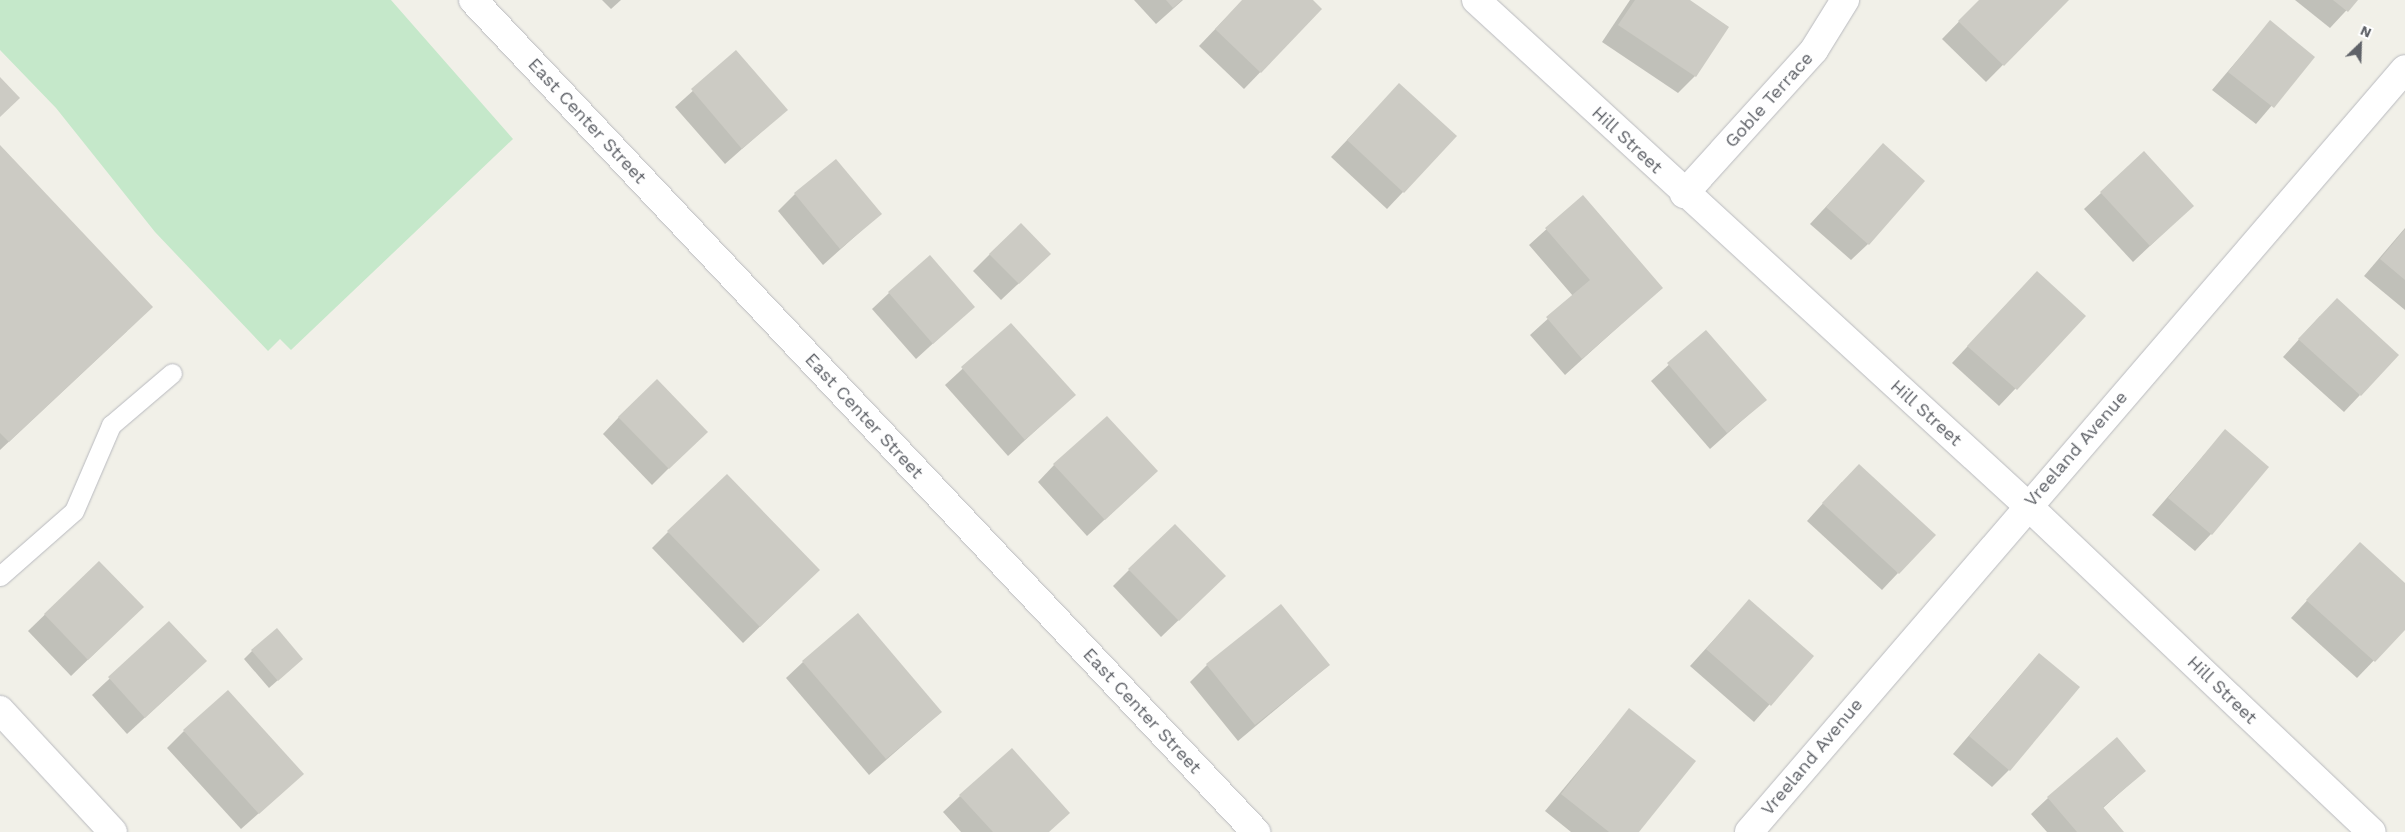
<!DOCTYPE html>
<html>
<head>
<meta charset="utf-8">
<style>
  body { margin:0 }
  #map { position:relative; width:2405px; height:832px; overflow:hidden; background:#f1f0e8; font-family:"Work Sans",sans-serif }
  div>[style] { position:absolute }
  .green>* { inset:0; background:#c5e8ca }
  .shadow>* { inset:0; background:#0003 }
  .building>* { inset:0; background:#cccbc4 }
  .roads { filter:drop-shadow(0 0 1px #b8b9be) drop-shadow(0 0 1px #b8b9be) }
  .service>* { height:19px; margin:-9.5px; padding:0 9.5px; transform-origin:9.5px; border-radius:9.5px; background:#fff }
  .minor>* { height:28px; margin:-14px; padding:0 14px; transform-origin:14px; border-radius:14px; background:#fff }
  span { translate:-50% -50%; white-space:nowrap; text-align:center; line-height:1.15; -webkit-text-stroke:4px #fff; paint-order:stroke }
  .street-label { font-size:18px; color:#5f6268 }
  .north { position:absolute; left:2335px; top:20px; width:50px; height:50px; -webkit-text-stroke:4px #fff; paint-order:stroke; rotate:24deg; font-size:14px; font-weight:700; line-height:20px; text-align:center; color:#5f6268 }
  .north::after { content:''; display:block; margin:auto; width:18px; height:22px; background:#5f6268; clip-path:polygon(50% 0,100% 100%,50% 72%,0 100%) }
</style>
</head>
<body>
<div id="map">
  <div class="green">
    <div style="clip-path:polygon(0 0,391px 0,513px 139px,291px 350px,280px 339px,268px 351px,155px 232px,56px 108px,0 50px)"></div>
  </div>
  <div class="shadow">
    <div style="clip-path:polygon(602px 0,621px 0,611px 9px)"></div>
    <div style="clip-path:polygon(1134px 0,1183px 0,1156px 24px)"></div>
    <div style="clip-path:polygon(1243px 0,1311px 0,1321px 9px,1244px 89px,1199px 46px)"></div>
    <div style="clip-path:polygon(1630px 0,1688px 0,1728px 27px,1695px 76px,1678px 93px,1602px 42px)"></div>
    <div style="clip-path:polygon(1980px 0,2067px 0,1986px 82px,1942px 39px)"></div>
    <div style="clip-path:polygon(2295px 0,2356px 0,2330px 28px)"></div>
    <div style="clip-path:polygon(2270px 22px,2313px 57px,2256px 124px,2212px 90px)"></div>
    <div style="clip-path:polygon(736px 52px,786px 110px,725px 164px,675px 107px)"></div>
    <div style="clip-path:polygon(1399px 85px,1403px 192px,1387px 209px,1331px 157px)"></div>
    <div style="clip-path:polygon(1883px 145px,1868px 244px,1851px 260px,1810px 224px)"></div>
    <div style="clip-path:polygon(0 147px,127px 331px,0 450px)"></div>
    <div style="clip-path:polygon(2101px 193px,2192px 206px,2133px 262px,2084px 209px)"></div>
    <div style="clip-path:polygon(795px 194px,880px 214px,823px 265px,778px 211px)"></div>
    <div style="clip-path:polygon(1582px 197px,1661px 288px,1565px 375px,1530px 335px,1573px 296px,1529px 245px)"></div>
    <div style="clip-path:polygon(2405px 228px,2405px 310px,2364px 276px)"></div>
    <div style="clip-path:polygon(990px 254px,1033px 270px,1001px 300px,973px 271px)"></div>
    <div style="clip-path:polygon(2037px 272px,2084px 316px,1999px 406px,1952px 363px)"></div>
    <div style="clip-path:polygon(889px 293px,973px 307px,916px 359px,872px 309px)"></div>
    <div style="clip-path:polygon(2320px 316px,2360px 395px,2344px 412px,2283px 357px)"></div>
    <div style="clip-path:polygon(1011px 324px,1074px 395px,1008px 456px,945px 385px)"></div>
    <div style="clip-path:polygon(1706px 331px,1765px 400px,1710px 449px,1651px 381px)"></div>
    <div style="clip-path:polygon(619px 417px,689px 448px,652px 485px,603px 434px)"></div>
    <div style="clip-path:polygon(2225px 431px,2211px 534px,2195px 551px,2152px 515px)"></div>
    <div style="clip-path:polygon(1054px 465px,1157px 471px,1087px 536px,1038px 482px)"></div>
    <div style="clip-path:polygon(1842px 482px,1898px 573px,1882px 590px,1807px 521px)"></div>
    <div style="clip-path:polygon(668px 532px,801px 587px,743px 643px,652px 548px)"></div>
    <div style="clip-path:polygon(2344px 560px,2405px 585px,2405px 628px,2357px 678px,2291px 618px)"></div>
    <div style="clip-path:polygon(99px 562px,125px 624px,71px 676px,28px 631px)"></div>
    <div style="clip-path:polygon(1129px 570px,1207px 593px,1161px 637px,1113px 586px)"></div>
    <div style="clip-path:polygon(1749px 601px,1812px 656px,1754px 722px,1690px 666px)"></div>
    <div style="clip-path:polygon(169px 623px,188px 678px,127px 734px,92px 695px)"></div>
    <div style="clip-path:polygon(252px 651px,302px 659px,269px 688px,244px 659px)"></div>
    <div style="clip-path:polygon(2039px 654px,2009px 770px,1992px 787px,1953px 754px)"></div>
    <div style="clip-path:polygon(803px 662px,941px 712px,869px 775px,786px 678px)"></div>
    <div style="clip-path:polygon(1207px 665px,1329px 665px,1238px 741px,1190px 682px)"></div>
    <div style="clip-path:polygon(1629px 710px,1637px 832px,1571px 832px,1545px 811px)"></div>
    <div style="clip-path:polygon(184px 731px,285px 790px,241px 829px,167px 748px)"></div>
    <div style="clip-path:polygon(2144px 771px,2103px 808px,2123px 832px,2047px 832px,2031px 814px,2048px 798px)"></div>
    <div style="clip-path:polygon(960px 796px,1049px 832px,961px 832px,943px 812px)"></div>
  </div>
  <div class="building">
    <div style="clip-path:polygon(1166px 0,1182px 0,1173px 8px)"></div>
    <div style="clip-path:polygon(1242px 0,1313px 0,1322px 9px,1261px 73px,1215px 29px)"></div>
    <div style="clip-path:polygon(1635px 0,1690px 0,1729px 27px,1696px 77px,1618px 25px)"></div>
    <div style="clip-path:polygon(1979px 0,2069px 0,2004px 66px,1958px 21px)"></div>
    <div style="clip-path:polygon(2333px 0,2358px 0,2348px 12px)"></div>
    <div style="clip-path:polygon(2270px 20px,2315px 57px,2274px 108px,2228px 72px)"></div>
    <div style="clip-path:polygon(736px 50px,788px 110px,742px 149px,691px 89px)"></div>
    <div style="clip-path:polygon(0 77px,20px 98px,0 117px)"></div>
    <div style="clip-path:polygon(1399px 83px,1457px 136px,1404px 193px,1347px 140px)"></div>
    <div style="clip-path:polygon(1883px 143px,1925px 181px,1869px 245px,1826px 207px)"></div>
    <div style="clip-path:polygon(0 145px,153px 307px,9px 442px,0 433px)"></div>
    <div style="clip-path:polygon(2144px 151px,2194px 206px,2150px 246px,2100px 192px)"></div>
    <div style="clip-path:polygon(836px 159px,882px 214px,840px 249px,794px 193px)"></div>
    <div style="clip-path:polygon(1583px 195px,1663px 288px,1582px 359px,1546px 317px,1590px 280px,1545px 228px)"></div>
    <div style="clip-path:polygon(1021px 223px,1051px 254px,1019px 284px,989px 254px)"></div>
    <div style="clip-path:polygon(2405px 229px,2405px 280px,2380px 259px)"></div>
    <div style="clip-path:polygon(930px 255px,975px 307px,933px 344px,888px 292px)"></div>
    <div style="clip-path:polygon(2037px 271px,2086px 316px,2017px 390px,1967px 346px)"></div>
    <div style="clip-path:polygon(2337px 298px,2399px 355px,2361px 396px,2298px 339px)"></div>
    <div style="clip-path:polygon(1011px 323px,1076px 395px,1025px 440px,961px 367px)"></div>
    <div style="clip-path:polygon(1706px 330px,1767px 400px,1727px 433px,1667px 363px)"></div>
    <div style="clip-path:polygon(657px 379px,708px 432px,669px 469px,618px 417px)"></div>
    <div style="clip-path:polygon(1107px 416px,1158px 471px,1105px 520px,1053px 464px)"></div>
    <div style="clip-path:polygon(2225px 429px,2269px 467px,2212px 535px,2168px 498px)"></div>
    <div style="clip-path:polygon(1859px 464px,1936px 535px,1899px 574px,1822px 503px)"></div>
    <div style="clip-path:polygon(727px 474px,820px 570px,760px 627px,667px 531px)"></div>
    <div style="clip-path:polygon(1175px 524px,1226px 576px,1179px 621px,1128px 569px)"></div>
    <div style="clip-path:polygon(2360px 542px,2405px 583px,2405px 630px,2375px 662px,2306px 600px)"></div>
    <div style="clip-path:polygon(99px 561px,144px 607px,88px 660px,44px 614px)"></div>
    <div style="clip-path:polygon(1749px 599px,1814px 656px,1771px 706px,1706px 649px)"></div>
    <div style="clip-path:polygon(1281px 604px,1330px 665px,1255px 725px,1206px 664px)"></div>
    <div style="clip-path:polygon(858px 613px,942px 712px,886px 759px,802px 661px)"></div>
    <div style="clip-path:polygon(169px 621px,207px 661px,145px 718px,108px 677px)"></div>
    <div style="clip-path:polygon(277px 628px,303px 659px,278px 681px,251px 650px)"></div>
    <div style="clip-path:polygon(2039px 653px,2080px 687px,2010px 771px,1969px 736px)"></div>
    <div style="clip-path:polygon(228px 690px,304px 774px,259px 814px,183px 730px)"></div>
    <div style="clip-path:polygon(1629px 708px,1696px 761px,1639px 832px,1609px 832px,1561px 794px)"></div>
    <div style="clip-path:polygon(2117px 737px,2146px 771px,2103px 807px,2124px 832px,2077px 832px,2047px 797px)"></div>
    <div style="clip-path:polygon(1012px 748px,1070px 813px,1049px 832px,993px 832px,959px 795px)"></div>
  </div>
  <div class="roads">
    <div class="service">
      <div style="left:0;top:576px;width:98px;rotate:-41.3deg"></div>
      <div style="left:74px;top:511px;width:94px;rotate:-66.7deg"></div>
      <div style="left:111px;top:425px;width:80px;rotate:-40.4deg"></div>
    </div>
    <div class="minor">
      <div style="left:473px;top:0;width:1143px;rotate:46.74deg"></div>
      <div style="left:1476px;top:0;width:747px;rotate:42.51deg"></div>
      <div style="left:2027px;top:505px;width:475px;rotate:43.5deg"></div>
      <div style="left:1684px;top:194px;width:194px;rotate:-47.9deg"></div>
      <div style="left:1814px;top:50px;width:59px;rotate:-58.2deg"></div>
      <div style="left:0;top:710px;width:166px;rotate:47.2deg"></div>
      <div style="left:1749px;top:832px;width:1006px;rotate:-49.31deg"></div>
    </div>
  </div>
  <div class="street-label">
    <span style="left:1769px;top:100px;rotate:-48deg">Goble Terrace</span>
    <span style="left:587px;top:121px;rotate:47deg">East Center Street</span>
    <span style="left:1627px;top:140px;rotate:43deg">Hill Street</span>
    <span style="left:1926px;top:413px;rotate:42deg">Hill Street</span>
    <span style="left:864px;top:416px;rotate:47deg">East Center Street</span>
    <span style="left:2076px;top:449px;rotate:-49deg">Vreeland Avenue</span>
    <span style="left:2222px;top:690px;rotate:44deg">Hill Street</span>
    <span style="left:1142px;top:711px;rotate:47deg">East Center Street</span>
    <span style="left:1812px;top:757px;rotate:-50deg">Vreeland Avenue</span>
  </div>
  <div class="north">N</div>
</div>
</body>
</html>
